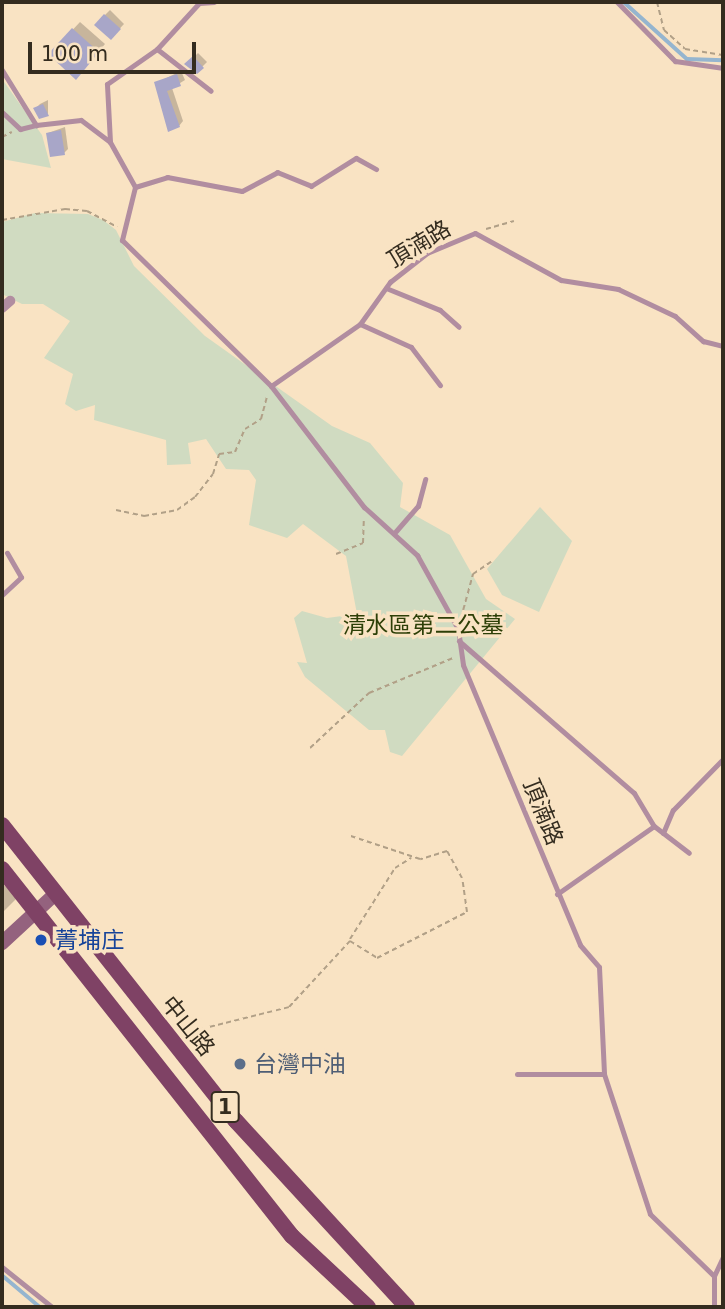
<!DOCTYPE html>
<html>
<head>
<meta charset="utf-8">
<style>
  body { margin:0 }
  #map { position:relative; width:725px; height:1309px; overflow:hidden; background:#f9e3c3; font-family:"DejaVu Sans","Noto Sans TC",sans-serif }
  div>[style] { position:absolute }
  .green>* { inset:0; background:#d0dbc1 }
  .shadow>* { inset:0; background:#0003 }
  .stream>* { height:3.5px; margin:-1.75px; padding:0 1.75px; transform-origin:1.75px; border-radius:1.75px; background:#95b5cf }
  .building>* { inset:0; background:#a8a6c8 }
  .path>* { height:2px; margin-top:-1px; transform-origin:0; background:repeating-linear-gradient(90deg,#b1a087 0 5px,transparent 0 8.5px) }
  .lane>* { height:5px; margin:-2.5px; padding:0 2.5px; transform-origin:2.5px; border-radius:2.5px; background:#b18da0 }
  .street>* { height:10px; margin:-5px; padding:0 5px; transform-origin:5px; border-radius:5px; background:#b18da0 }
  .secondary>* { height:14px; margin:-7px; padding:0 7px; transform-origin:7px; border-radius:7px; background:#94627e }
  .primary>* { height:16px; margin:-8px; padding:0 8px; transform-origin:8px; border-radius:8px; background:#7f4265 }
  .dots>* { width:19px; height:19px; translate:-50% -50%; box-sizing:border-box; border:4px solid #f9e3c3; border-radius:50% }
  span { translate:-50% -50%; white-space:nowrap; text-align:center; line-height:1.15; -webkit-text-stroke:7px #f9e3c3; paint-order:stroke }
  .shield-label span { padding:2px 5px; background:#f9e3c3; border:2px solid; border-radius:5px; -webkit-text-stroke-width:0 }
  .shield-label { font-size:21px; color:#342c1f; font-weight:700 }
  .street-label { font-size:23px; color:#342c1f }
  .park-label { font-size:23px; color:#2d3f07 }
  .transit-label { font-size:23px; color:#164399 }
  .left { translate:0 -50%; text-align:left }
  .service-label { font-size:23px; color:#4e5e75 }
  .frame { position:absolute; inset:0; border:4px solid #342c1f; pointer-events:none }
  .scale { position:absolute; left:28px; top:42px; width:168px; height:32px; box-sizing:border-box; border:4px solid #342c1f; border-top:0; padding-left:9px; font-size:21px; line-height:24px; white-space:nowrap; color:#342c1f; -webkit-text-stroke:5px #f9e3c3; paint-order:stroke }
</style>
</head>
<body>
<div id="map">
  <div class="green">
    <div style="clip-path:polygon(2px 79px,42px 135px,51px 168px,2px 159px)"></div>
    <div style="clip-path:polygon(35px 213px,88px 214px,103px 220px,116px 230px,134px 266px,205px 336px,332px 426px,370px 443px,403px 483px,400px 507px,450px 535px,486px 599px,515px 619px,402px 756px,390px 752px,385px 730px,369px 730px,305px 677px,297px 662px,307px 663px,294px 618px,302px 611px,327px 618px,357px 614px,346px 556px,303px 524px,287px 538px,249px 525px,256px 480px,249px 470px,226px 469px,206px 439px,188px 443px,191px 464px,167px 465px,166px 440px,94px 420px,95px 405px,76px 411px,65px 404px,73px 374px,44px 358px,70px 321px,43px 304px,22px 304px,2px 294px,2px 222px)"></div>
    <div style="clip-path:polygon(540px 507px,572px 541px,539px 612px,502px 595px,487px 569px)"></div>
  </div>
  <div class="shadow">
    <div style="clip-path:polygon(110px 10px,124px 24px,111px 38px,96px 24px)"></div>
    <div style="clip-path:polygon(80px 22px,105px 44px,83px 70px,50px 54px)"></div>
    <div style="clip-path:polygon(198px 53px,207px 62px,197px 72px,187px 64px)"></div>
    <div style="clip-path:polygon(181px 71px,185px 80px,172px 88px,183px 121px,179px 126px,156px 83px)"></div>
    <div style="clip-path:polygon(48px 100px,48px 114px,35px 109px,40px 104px)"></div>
    <div style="clip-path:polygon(65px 127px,68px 149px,64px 153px,48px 133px)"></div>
    <div style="clip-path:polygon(2px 883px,17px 898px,2px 913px)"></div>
  </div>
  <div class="stream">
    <div style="left:624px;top:2px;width:85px;rotate:42.1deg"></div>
    <div style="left:687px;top:59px;width:36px;rotate:2deg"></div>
    <div style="left:2px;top:1275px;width:50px;rotate:40.1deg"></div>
  </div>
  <div class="building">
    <div style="clip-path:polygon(104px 14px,121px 29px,111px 40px,94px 25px)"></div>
    <div style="clip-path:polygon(72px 28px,99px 52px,76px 80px,48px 54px)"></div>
    <div style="clip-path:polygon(193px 56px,204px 68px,197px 74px,184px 64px)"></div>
    <div style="clip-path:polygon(177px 74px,181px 86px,167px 91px,180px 127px,168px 132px,154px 82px)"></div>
    <div style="clip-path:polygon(43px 104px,49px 116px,39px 119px,33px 108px)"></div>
    <div style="clip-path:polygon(61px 130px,65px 155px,50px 157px,46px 133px)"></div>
  </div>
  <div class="path">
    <div style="left:657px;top:2px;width:29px;rotate:76deg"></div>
    <div style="left:664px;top:30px;width:28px;rotate:42deg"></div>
    <div style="left:685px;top:49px;width:38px;rotate:9deg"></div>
    <div style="left:2px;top:137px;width:11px;rotate:-27deg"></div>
    <div style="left:2px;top:220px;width:64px;rotate:-9.9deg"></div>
    <div style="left:65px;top:209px;width:22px;rotate:5deg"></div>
    <div style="left:87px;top:211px;width:34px;rotate:28deg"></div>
    <div style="left:486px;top:229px;width:29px;rotate:-16deg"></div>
    <div style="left:116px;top:510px;width:29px;rotate:12deg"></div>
    <div style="left:144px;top:516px;width:34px;rotate:-10deg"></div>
    <div style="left:177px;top:510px;width:22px;rotate:-36deg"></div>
    <div style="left:195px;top:497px;width:29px;rotate:-52deg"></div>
    <div style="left:213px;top:474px;width:21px;rotate:-73deg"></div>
    <div style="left:219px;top:454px;width:16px;rotate:-7deg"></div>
    <div style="left:235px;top:452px;width:25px;rotate:-67deg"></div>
    <div style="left:245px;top:429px;width:19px;rotate:-32deg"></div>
    <div style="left:261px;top:419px;width:23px;rotate:-75deg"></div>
    <div style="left:336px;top:554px;width:29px;rotate:-22deg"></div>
    <div style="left:363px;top:543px;width:24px;rotate:-88deg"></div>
    <div style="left:461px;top:618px;width:46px;rotate:-74.7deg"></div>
    <div style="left:473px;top:574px;width:22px;rotate:-34deg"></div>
    <div style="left:310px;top:748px;width:81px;rotate:-43deg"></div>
    <div style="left:369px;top:693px;width:91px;rotate:-22.6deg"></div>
    <div style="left:350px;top:939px;width:84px;rotate:-57.6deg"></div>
    <div style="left:395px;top:868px;width:19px;rotate:-32deg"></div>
    <div style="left:185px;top:1033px;width:107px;rotate:-14deg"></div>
    <div style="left:289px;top:1007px;width:90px;rotate:-47.3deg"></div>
    <div style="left:350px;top:941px;width:32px;rotate:32deg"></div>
    <div style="left:377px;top:958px;width:101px;rotate:-27.1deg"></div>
    <div style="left:467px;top:912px;width:34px;rotate:-98deg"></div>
    <div style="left:462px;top:878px;width:31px;rotate:-119deg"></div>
    <div style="left:447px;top:851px;width:28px;rotate:163deg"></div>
    <div style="left:420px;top:859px;width:73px;rotate:-161.6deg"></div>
  </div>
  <div class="lane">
    <div style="left:617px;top:2px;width:83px;rotate:45.5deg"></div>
    <div style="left:675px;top:61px;width:49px;rotate:8.3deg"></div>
    <div style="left:157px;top:49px;width:68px;rotate:37.9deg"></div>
    <div style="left:2px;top:70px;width:65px;rotate:58.3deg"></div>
    <div style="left:36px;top:125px;width:45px;rotate:-6.3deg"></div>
    <div style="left:81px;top:120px;width:36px;rotate:37deg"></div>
    <div style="left:110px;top:142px;width:51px;rotate:60.9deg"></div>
    <div style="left:135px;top:187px;width:55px;rotate:103.8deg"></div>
    <div style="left:122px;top:240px;width:209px;rotate:44.4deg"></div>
    <div style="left:271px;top:386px;width:153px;rotate:52.5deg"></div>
    <div style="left:364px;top:507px;width:72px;rotate:42.2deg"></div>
    <div style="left:417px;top:555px;width:85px;rotate:61deg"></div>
    <div style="left:458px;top:629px;width:36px;rotate:82deg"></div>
    <div style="left:463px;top:665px;width:303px;rotate:67.3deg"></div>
    <div style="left:580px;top:945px;width:29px;rotate:49deg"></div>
    <div style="left:599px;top:967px;width:107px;rotate:87.3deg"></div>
    <div style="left:604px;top:1074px;width:147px;rotate:71.8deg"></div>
    <div style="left:650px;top:1214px;width:89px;rotate:44.1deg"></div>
    <div style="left:2px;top:112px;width:25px;rotate:43deg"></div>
    <div style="left:20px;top:129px;width:16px;rotate:-14deg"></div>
    <div style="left:110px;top:142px;width:58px;rotate:-93deg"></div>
    <div style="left:107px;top:84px;width:61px;rotate:-35deg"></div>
    <div style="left:157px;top:49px;width:62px;rotate:-47.6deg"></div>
    <div style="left:199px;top:3px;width:15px;rotate:-4deg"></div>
    <div style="left:135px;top:187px;width:34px;rotate:-17deg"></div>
    <div style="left:167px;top:177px;width:76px;rotate:10.6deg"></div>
    <div style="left:242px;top:191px;width:40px;rotate:-28deg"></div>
    <div style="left:277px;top:172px;width:37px;rotate:22deg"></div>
    <div style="left:311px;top:186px;width:53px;rotate:-31.9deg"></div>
    <div style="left:356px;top:158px;width:23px;rotate:29deg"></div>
    <div style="left:386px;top:288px;width:58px;rotate:22.2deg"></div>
    <div style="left:440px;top:310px;width:25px;rotate:42deg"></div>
    <div style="left:360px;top:324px;width:56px;rotate:24.3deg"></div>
    <div style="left:411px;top:347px;width:48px;rotate:52.7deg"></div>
    <div style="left:271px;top:386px;width:108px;rotate:-34.9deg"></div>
    <div style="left:360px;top:324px;width:52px;rotate:-54.5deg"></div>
    <div style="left:390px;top:282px;width:47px;rotate:-38.1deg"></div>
    <div style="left:427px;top:253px;width:52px;rotate:-22.6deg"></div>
    <div style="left:475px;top:233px;width:98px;rotate:28.7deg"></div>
    <div style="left:561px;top:280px;width:58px;rotate:9deg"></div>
    <div style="left:618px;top:289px;width:63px;rotate:25.3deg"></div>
    <div style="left:675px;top:316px;width:38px;rotate:42deg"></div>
    <div style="left:703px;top:341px;width:21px;rotate:14deg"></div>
    <div style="left:396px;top:531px;width:33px;rotate:-49deg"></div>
    <div style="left:418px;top:506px;width:28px;rotate:-75deg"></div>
    <div style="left:2px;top:595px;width:26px;rotate:-43deg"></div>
    <div style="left:21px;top:577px;width:28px;rotate:-120deg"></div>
    <div style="left:459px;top:641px;width:232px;rotate:41deg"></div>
    <div style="left:634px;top:793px;width:39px;rotate:59deg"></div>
    <div style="left:654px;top:826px;width:44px;rotate:37.6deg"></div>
    <div style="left:663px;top:833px;width:25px;rotate:-67deg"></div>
    <div style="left:673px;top:810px;width:70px;rotate:-45.6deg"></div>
    <div style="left:557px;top:894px;width:118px;rotate:-35deg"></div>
    <div style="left:517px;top:1074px;width:87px"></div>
    <div style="left:2px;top:1267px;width:64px;rotate:38.7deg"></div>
    <div style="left:714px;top:1307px;width:31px;rotate:-90deg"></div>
    <div style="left:714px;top:1276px;width:21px;rotate:-65deg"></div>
  </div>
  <div class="street">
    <div style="left:2px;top:308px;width:11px;rotate:-41deg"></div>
  </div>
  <div class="secondary">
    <div style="left:2px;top:943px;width:71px;rotate:-42.7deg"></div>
  </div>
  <div class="primary">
    <div style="left:2px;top:825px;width:377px;rotate:51.7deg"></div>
    <div style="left:236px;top:1121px;width:253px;rotate:47.4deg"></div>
    <div style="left:2px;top:869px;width:468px;rotate:51.7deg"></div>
    <div style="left:292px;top:1236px;width:104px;rotate:43.1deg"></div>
  </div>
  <div class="dots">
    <div style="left:41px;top:940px;background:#1a4fb4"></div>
    <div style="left:240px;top:1064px;background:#5c6f8a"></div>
  </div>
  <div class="shield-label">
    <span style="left:225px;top:1107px">1</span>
  </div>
  <div class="street-label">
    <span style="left:419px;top:244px;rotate:-31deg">頂湳路</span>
    <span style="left:543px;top:812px;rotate:68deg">頂湳路</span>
    <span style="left:188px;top:1026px;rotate:51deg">中山路</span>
  </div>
  <div class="park-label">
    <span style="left:423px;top:625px">清水區第二公墓</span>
  </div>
  <div class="transit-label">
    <span class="left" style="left:55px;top:940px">菁埔庄</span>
  </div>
  <div class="service-label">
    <span class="left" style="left:254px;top:1064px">台灣中油</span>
  </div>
  <div class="frame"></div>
  <div class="scale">100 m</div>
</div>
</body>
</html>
